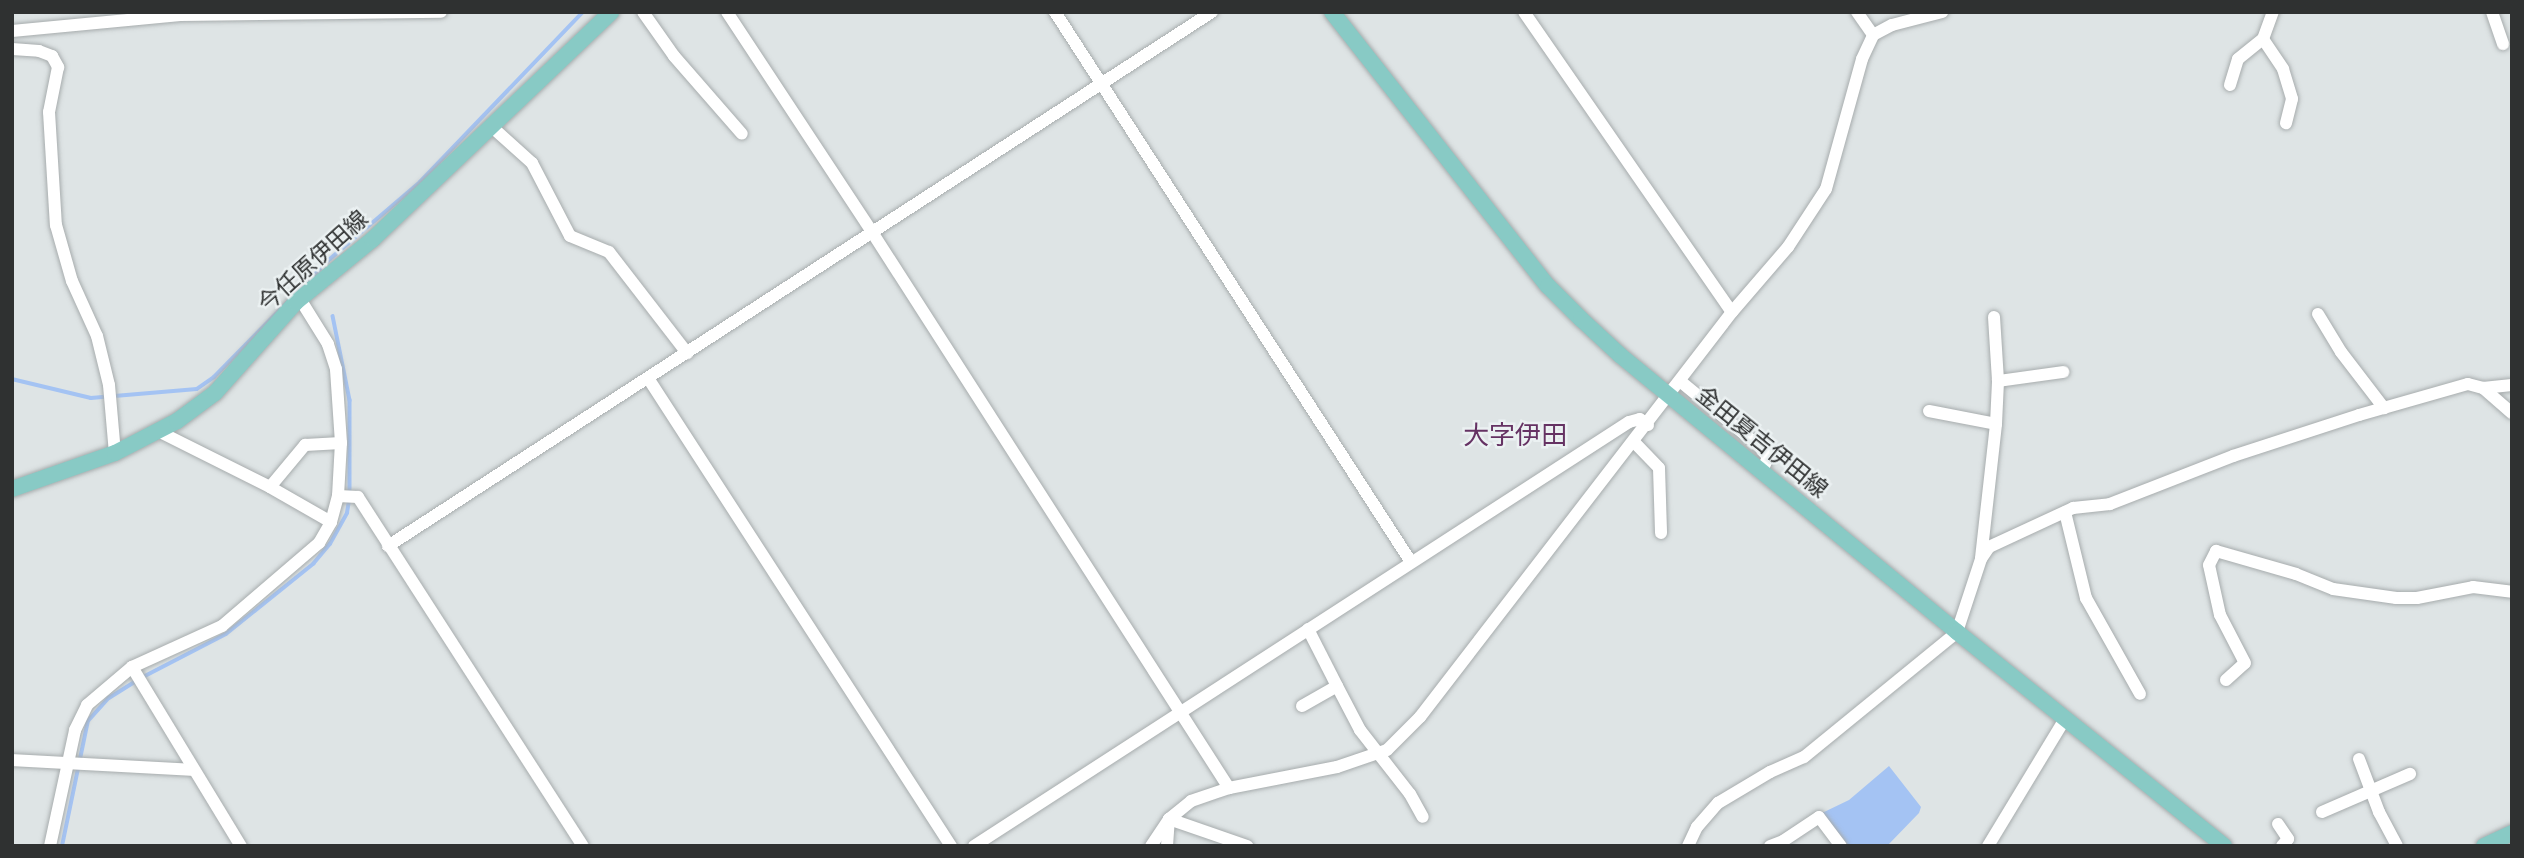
<!DOCTYPE html>
<html>
<head>
<meta charset="utf-8">
<style>
  body { margin:0 }
  #map { position:relative; width:2524px; height:858px; overflow:hidden; background:#dee4e5; font-family:Cabin,"Noto Sans JP",sans-serif }
  div>[style] { position:absolute }
  .water>* { inset:0; background:#a4c3f3 }
  .stream>* { height:3.5px; margin:-1.75px; padding:0 1.75px; transform-origin:1.75px; border-radius:1.75px; background:#a4c3f3 }
  .roads { filter:drop-shadow(0 0 2px #a7acad) drop-shadow(0 0 2px #a7acad) }
  .minor>* { height:12px; margin:-6px; padding:0 6px; transform-origin:6px; border-radius:6px; background:#fff }
  .major>* { height:16px; margin:-8px; padding:0 8px; transform-origin:8px; border-radius:8px; background:#88cac5 }
  span { translate:-50% -50%; white-space:nowrap; text-align:center; line-height:1.15; -webkit-text-stroke:5px #ebf1f2; paint-order:stroke }
  .street-label { font-size:23px; color:#2f3131 }
  .quarter-label { font-size:26px; color:#653263 }
  .frame { position:absolute; inset:0; border:14px solid #2f3131; pointer-events:none }
</style>
</head>
<body>
<div id="map">
  <div class="water">
    <div style="clip-path:polygon(1889px 766px,1921px 807px,1919px 813px,1887px 846px,1849px 846px,1822px 813px,1849px 800px)"></div>
  </div>
  <div class="stream">
    <div style="left:333px;top:316px;width:86px;rotate:78.6deg"></div>
    <div style="left:350px;top:400px;width:93px;rotate:90deg"></div>
    <div style="left:12px;top:379px;width:81px;rotate:13.5deg"></div>
    <div style="left:91px;top:398px;width:106px;rotate:-4.9deg"></div>
    <div style="left:197px;top:389px;width:21px;rotate:-35deg"></div>
    <div style="left:214px;top:377px;width:165px;rotate:-45.5deg"></div>
    <div style="left:330px;top:259px;width:118px;rotate:-40.5deg"></div>
    <div style="left:420px;top:182px;width:236px;rotate:-46.2deg"></div>
    <div style="left:143px;top:677px;width:93px;rotate:-27.4deg"></div>
    <div style="left:226px;top:634px;width:112px;rotate:-38.8deg"></div>
    <div style="left:313px;top:564px;width:26px;rotate:-50deg"></div>
    <div style="left:330px;top:544px;width:35px;rotate:-61deg"></div>
    <div style="left:347px;top:513px;width:12px;rotate:-81deg"></div>
    <div style="left:62px;top:846px;width:128px;rotate:-78.3deg"></div>
    <div style="left:88px;top:721px;width:31px;rotate:-48deg"></div>
    <div style="left:109px;top:698px;width:32px;rotate:-32deg"></div>
  </div>
  <div class="roads">
    <div class="minor">
      <div style="left:643px;top:12px;width:54px;rotate:54.8deg"></div>
      <div style="left:674px;top:56px;width:103px;rotate:48.9deg"></div>
      <div style="left:727px;top:12px;width:263px;rotate:56.6deg"></div>
      <div style="left:872px;top:232px;width:661px;rotate:57.3deg"></div>
      <div style="left:1055px;top:12px;width:655px;rotate:57.09deg"></div>
      <div style="left:1524px;top:12px;width:365px;rotate:55.3deg"></div>
      <div style="left:1857px;top:12px;width:28px;rotate:55deg"></div>
      <div style="left:2492px;top:12px;width:34px;rotate:71deg"></div>
      <div style="left:12px;top:31px;width:169px;rotate:-5.4deg"></div>
      <div style="left:180px;top:15px;width:261px;rotate:-0.7deg"></div>
      <div style="left:2263px;top:39px;width:36px;rotate:56deg"></div>
      <div style="left:2283px;top:69px;width:31px;rotate:73deg"></div>
      <div style="left:2292px;top:99px;width:25px;rotate:104deg"></div>
      <div style="left:12px;top:49px;width:27px;rotate:4deg"></div>
      <div style="left:39px;top:51px;width:14px;rotate:21deg"></div>
      <div style="left:52px;top:56px;width:13px;rotate:61deg"></div>
      <div style="left:58px;top:67px;width:46px;rotate:101.3deg"></div>
      <div style="left:49px;top:112px;width:113px;rotate:86.5deg"></div>
      <div style="left:56px;top:225px;width:58px;rotate:74.1deg"></div>
      <div style="left:72px;top:281px;width:60px;rotate:65.6deg"></div>
      <div style="left:97px;top:336px;width:50px;rotate:76.2deg"></div>
      <div style="left:109px;top:385px;width:68px;rotate:85deg"></div>
      <div style="left:2230px;top:85px;width:27px;rotate:-73deg"></div>
      <div style="left:2238px;top:59px;width:32px;rotate:-39deg"></div>
      <div style="left:2263px;top:39px;width:29px;rotate:-70deg"></div>
      <div style="left:492px;top:127px;width:54px;rotate:42deg"></div>
      <div style="left:532px;top:163px;width:82px;rotate:62.5deg"></div>
      <div style="left:570px;top:236px;width:42px;rotate:22.3deg"></div>
      <div style="left:609px;top:252px;width:128px;rotate:52.3deg"></div>
      <div style="left:2318px;top:314px;width:44px;rotate:58.8deg"></div>
      <div style="left:2341px;top:352px;width:71px;rotate:52.5deg"></div>
      <div style="left:1994px;top:317px;width:64px;rotate:86.4deg"></div>
      <div style="left:648px;top:378px;width:558px;rotate:57.08deg"></div>
      <div style="left:1680px;top:381px;width:104px;rotate:39.5deg"></div>
      <div style="left:1760px;top:447px;width:13px;rotate:51deg"></div>
      <div style="left:1768px;top:457px;width:15px;rotate:113deg"></div>
      <div style="left:2483px;top:388px;width:38px;rotate:41deg"></div>
      <div style="left:1929px;top:411px;width:68px;rotate:11deg"></div>
      <div style="left:158px;top:431px;width:125px;rotate:26.6deg"></div>
      <div style="left:1634px;top:442px;width:36px;rotate:46deg"></div>
      <div style="left:1659px;top:468px;width:65px;rotate:88.2deg"></div>
      <div style="left:338px;top:496px;width:20px;rotate:3deg"></div>
      <div style="left:358px;top:497px;width:415px;rotate:57.2deg"></div>
      <div style="left:2065px;top:512px;width:89px;rotate:76.3deg"></div>
      <div style="left:2086px;top:598px;width:110px;rotate:60.6deg"></div>
      <div style="left:331px;top:522px;width:70px;rotate:-150.2deg"></div>
      <div style="left:270px;top:487px;width:55px;rotate:-50.2deg"></div>
      <div style="left:305px;top:445px;width:36px;rotate:-3deg"></div>
      <div style="left:388px;top:546px;width:982px;rotate:-32.95deg"></div>
      <div style="left:1981px;top:558px;width:135px;rotate:-83.6deg"></div>
      <div style="left:1996px;top:424px;width:43px;rotate:-87.3deg"></div>
      <div style="left:1998px;top:381px;width:66px;rotate:-7.9deg"></div>
      <div style="left:132px;top:667px;width:210px;rotate:58.7deg"></div>
      <div style="left:2226px;top:680px;width:25px;rotate:-42deg"></div>
      <div style="left:2245px;top:663px;width:54px;rotate:-117.5deg"></div>
      <div style="left:2220px;top:615px;width:51px;rotate:-102.4deg"></div>
      <div style="left:2209px;top:565px;width:16px;rotate:-63deg"></div>
      <div style="left:2216px;top:551px;width:83px;rotate:16deg"></div>
      <div style="left:2296px;top:574px;width:40px;rotate:22deg"></div>
      <div style="left:2333px;top:589px;width:64px;rotate:8.1deg"></div>
      <div style="left:2396px;top:598px;width:21px"></div>
      <div style="left:2417px;top:598px;width:57px;rotate:-11.1deg"></div>
      <div style="left:2473px;top:587px;width:39px;rotate:7deg"></div>
      <div style="left:1337px;top:686px;width:50px;rotate:62.4deg"></div>
      <div style="left:1360px;top:730px;width:81px;rotate:52deg"></div>
      <div style="left:1410px;top:794px;width:26px;rotate:61deg"></div>
      <div style="left:1302px;top:706px;width:40px;rotate:-29.7deg"></div>
      <div style="left:1337px;top:686px;width:64px;rotate:-117deg"></div>
      <div style="left:2359px;top:759px;width:57px;rotate:69.3deg"></div>
      <div style="left:2379px;top:812px;width:38px;rotate:62deg"></div>
      <div style="left:12px;top:760px;width:182px;rotate:3.1deg"></div>
      <div style="left:2322px;top:812px;width:96px;rotate:-23.4deg"></div>
      <div style="left:1169px;top:819px;width:83px;rotate:19.1deg"></div>
      <div style="left:2278px;top:824px;width:18px;rotate:56deg"></div>
      <div style="left:2288px;top:839px;width:9px;rotate:131deg"></div>
      <div style="left:50px;top:846px;width:119px;rotate:-77.8deg"></div>
      <div style="left:75px;top:730px;width:28px;rotate:-64deg"></div>
      <div style="left:87px;top:705px;width:59px;rotate:-40.2deg"></div>
      <div style="left:132px;top:667px;width:99px;rotate:-24.5deg"></div>
      <div style="left:222px;top:626px;width:128px;rotate:-40.6deg"></div>
      <div style="left:319px;top:543px;width:24px;rotate:-60deg"></div>
      <div style="left:331px;top:522px;width:27px;rotate:-75deg"></div>
      <div style="left:338px;top:496px;width:53px;rotate:-86.8deg"></div>
      <div style="left:341px;top:443px;width:74px;rotate:-93.9deg"></div>
      <div style="left:336px;top:369px;width:26px;rotate:-108deg"></div>
      <div style="left:328px;top:344px;width:53px;rotate:-121.9deg"></div>
      <div style="left:974px;top:846px;width:780px;rotate:-32.92deg"></div>
      <div style="left:1629px;top:422px;width:11px;rotate:-15deg"></div>
      <div style="left:1640px;top:419px;width:10px;rotate:37deg"></div>
      <div style="left:1151px;top:846px;width:32px;rotate:-56deg"></div>
      <div style="left:1169px;top:819px;width:28px;rotate:-39deg"></div>
      <div style="left:1191px;top:801px;width:40px;rotate:-18.9deg"></div>
      <div style="left:1229px;top:788px;width:110px;rotate:-11deg"></div>
      <div style="left:1337px;top:767px;width:53px;rotate:-18.8deg"></div>
      <div style="left:1387px;top:750px;width:47px;rotate:-45deg"></div>
      <div style="left:1420px;top:717px;width:511px;rotate:-52.39deg"></div>
      <div style="left:1732px;top:312px;width:86px;rotate:-49.3deg"></div>
      <div style="left:1788px;top:247px;width:69px;rotate:-56.8deg"></div>
      <div style="left:1826px;top:189px;width:135px;rotate:-74.5deg"></div>
      <div style="left:1862px;top:59px;width:26px;rotate:-65deg"></div>
      <div style="left:1873px;top:35px;width:21px;rotate:-28deg"></div>
      <div style="left:1892px;top:25px;width:52px;rotate:-14.6deg"></div>
      <div style="left:1167px;top:846px;width:27px;rotate:-86deg"></div>
      <div style="left:1688px;top:846px;width:21px;rotate:-65deg"></div>
      <div style="left:1697px;top:827px;width:32px;rotate:-49deg"></div>
      <div style="left:1718px;top:803px;width:61px;rotate:-30.8deg"></div>
      <div style="left:1770px;top:772px;width:37px;rotate:-24deg"></div>
      <div style="left:1804px;top:757px;width:198px;rotate:-39.2deg"></div>
      <div style="left:1957px;top:632px;width:77px;rotate:-71.8deg"></div>
      <div style="left:1981px;top:559px;width:14px;rotate:-56deg"></div>
      <div style="left:1989px;top:547px;width:93px;rotate:-24.9deg"></div>
      <div style="left:2073px;top:508px;width:37px;rotate:-6deg"></div>
      <div style="left:2110px;top:504px;width:132px;rotate:-21.3deg"></div>
      <div style="left:2233px;top:456px;width:133px;rotate:-18deg"></div>
      <div style="left:2359px;top:415px;width:113px;rotate:-15.9deg"></div>
      <div style="left:2468px;top:384px;width:16px;rotate:15deg"></div>
      <div style="left:2483px;top:388px;width:29px;rotate:-6deg"></div>
      <div style="left:1770px;top:846px;width:14px;rotate:-21deg"></div>
      <div style="left:1783px;top:841px;width:43px;rotate:-33.7deg"></div>
      <div style="left:1819px;top:817px;width:36px;rotate:53deg"></div>
      <div style="left:1988px;top:846px;width:149px;rotate:-58.8deg"></div>
    </div>
    <div class="major">
      <div style="left:1332px;top:12px;width:349px;rotate:51.8deg"></div>
      <div style="left:1548px;top:286px;width:47px;rotate:45deg"></div>
      <div style="left:1581px;top:319px;width:54px;rotate:42.8deg"></div>
      <div style="left:1621px;top:356px;width:435px;rotate:39.4deg"></div>
      <div style="left:1957px;top:632px;width:342px;rotate:38.7deg"></div>
      <div style="left:12px;top:489px;width:109px;rotate:-19.3deg"></div>
      <div style="left:115px;top:453px;width:70px;rotate:-27.3deg"></div>
      <div style="left:177px;top:421px;width:47px;rotate:-36.4deg"></div>
      <div style="left:215px;top:393px;width:122px;rotate:-48.3deg"></div>
      <div style="left:296px;top:302px;width:99px;rotate:-39.3deg"></div>
      <div style="left:373px;top:239px;width:329px;rotate:-43.6deg"></div>
      <div style="left:2484px;top:846px;width:31px;rotate:-25deg"></div>
    </div>
  </div>
  <div class="street-label">
    <span style="left:313px;top:261px;rotate:-42deg">今任原伊田線</span>
    <span style="left:1762px;top:442px;rotate:39deg">金田夏吉伊田線</span>
  </div>
  <div class="quarter-label">
    <span style="left:1515px;top:436px">大字伊田</span>
  </div>
  <div class="frame"></div>
</div>
</body>
</html>
